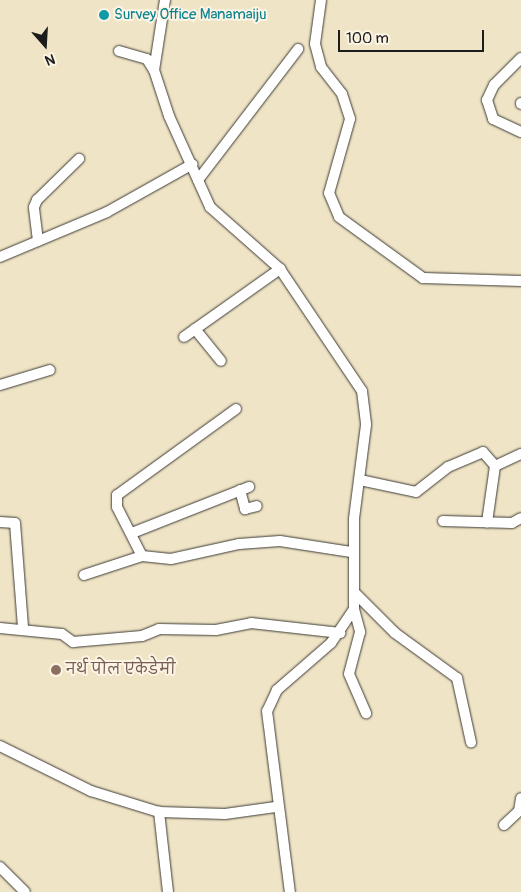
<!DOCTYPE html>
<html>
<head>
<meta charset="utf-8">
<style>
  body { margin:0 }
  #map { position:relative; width:521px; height:892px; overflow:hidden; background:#efe4c5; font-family:Pangolin,"Playpen Sans Deva",sans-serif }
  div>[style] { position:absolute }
  .roads { filter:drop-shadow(0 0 1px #3c3a35) drop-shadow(0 0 1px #3c3a35) }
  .minor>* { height:10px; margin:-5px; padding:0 5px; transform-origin:5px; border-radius:5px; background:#fff }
  .dots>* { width:14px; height:14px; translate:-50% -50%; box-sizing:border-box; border:2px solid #fcf5e5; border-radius:50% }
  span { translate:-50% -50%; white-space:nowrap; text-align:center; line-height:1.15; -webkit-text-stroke:4px #fcf5e5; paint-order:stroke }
  .culture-label { font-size:15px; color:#0d838f }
  .left { translate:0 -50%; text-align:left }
  .education-label { font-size:15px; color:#785e54 }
  .north { position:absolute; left:20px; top:20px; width:50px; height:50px; -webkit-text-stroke:4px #fcf5e5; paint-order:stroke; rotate:161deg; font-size:14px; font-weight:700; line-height:20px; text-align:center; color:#1c1c1c }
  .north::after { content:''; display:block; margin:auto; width:18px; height:22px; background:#1c1c1c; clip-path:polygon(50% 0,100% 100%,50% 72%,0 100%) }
  .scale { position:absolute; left:338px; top:30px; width:146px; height:22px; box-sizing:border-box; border:2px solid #1c1c1c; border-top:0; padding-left:6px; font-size:15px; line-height:18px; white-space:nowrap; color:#1c1c1c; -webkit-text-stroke:4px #fcf5e5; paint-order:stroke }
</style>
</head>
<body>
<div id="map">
  <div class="roads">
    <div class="minor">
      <div style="left:165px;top:0;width:71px;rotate:98.9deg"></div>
      <div style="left:154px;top:70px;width:48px;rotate:71.9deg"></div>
      <div style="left:169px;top:116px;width:100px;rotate:65.7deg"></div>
      <div style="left:210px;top:207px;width:94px;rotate:41.5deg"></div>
      <div style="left:280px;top:269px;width:147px;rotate:56.1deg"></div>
      <div style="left:362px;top:391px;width:34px;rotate:83deg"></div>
      <div style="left:366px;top:425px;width:95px;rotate:97.3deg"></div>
      <div style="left:354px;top:519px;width:90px;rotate:90deg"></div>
      <div style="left:354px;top:609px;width:41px;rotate:124.1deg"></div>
      <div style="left:331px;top:643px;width:72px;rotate:139deg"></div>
      <div style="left:277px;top:690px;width:23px;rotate:115deg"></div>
      <div style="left:267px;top:711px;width:182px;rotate:82.8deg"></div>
      <div style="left:321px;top:0;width:44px;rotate:97.8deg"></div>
      <div style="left:315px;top:44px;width:24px;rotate:75deg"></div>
      <div style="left:321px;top:67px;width:34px;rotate:52deg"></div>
      <div style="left:342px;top:94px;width:26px;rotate:72deg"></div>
      <div style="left:350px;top:119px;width:77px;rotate:105.8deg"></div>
      <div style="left:329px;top:193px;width:26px;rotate:67deg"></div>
      <div style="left:339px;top:217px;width:104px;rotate:36deg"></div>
      <div style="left:423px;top:278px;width:98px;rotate:1.8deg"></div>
      <div style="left:119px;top:51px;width:29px;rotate:16deg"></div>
      <div style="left:147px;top:59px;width:13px;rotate:58deg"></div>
      <div style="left:521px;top:58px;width:38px;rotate:135deg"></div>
      <div style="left:494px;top:85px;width:17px;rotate:115deg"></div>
      <div style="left:487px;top:100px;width:20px;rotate:72deg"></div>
      <div style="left:493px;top:119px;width:31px;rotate:25deg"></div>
      <div style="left:521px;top:103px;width:1px;rotate:90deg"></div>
      <div style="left:198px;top:180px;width:165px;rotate:-52.6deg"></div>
      <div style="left:38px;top:241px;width:34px;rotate:-97deg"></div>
      <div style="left:34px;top:207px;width:8px;rotate:-67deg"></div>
      <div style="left:37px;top:200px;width:59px;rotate:-44.3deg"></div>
      <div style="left:0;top:257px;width:116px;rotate:-22.8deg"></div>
      <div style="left:107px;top:212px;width:98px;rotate:-29.2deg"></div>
      <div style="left:195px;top:329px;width:41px;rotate:50.9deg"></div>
      <div style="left:184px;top:337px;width:118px;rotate:-35.3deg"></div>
      <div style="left:0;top:385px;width:52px;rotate:-16.7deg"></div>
      <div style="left:236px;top:409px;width:147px;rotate:144.1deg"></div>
      <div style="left:117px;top:495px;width:12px;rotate:90deg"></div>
      <div style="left:117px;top:507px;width:55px;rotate:63deg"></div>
      <div style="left:142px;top:556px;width:29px;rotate:6deg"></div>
      <div style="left:171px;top:559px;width:70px;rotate:-12.4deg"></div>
      <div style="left:239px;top:544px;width:41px;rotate:-4.2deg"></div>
      <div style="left:280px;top:541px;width:72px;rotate:8.8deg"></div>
      <div style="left:495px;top:466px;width:29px;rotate:-25deg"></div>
      <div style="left:360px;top:480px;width:57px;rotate:12.1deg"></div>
      <div style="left:416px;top:492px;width:41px;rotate:-38deg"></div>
      <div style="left:448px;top:467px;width:38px;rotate:-23deg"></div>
      <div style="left:483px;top:452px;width:18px;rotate:49deg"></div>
      <div style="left:495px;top:466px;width:57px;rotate:98.1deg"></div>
      <div style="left:240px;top:490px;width:20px;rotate:75deg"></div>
      <div style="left:245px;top:509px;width:12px;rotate:-14deg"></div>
      <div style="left:443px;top:521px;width:69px;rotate:1.7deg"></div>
      <div style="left:512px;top:523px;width:10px;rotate:-29deg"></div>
      <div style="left:0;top:522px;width:15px;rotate:4deg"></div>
      <div style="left:15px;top:523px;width:104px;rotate:85.6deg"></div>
      <div style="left:132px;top:533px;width:126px;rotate:-21.5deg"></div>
      <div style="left:84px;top:575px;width:61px;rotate:-18.1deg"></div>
      <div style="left:356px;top:594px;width:55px;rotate:45deg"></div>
      <div style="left:395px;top:633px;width:77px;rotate:36deg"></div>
      <div style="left:457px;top:678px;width:66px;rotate:77.7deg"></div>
      <div style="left:354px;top:609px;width:24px;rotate:75deg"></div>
      <div style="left:360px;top:632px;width:43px;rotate:104.7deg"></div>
      <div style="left:349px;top:674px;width:43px;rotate:66.4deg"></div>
      <div style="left:0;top:628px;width:62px;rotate:5.5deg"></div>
      <div style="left:62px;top:634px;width:14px;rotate:36deg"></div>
      <div style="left:73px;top:642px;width:69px;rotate:-5deg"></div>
      <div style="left:142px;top:636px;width:18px;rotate:-22deg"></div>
      <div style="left:159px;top:629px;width:57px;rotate:1deg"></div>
      <div style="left:216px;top:630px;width:36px;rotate:-11deg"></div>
      <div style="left:251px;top:623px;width:90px;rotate:6.4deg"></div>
      <div style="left:0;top:746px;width:102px;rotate:26.3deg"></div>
      <div style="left:91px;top:791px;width:71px;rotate:17.2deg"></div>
      <div style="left:504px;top:825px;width:21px;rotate:-43deg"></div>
      <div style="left:519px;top:811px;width:13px;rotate:-81deg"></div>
      <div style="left:0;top:867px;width:35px;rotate:45deg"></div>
      <div style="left:168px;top:892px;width:81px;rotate:-96.4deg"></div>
      <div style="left:159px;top:812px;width:66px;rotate:1.7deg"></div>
      <div style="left:225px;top:814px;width:51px;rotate:-7.8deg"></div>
    </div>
  </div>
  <div class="dots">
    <div style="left:104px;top:15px;background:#0f9aa8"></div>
    <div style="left:56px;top:670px;background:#8d6e63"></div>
  </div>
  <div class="culture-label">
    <span class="left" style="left:114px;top:15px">Survey Office Manamaiju</span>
  </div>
  <div class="education-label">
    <span class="left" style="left:66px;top:670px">नर्थ पोल एकेडेमी</span>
  </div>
  <div class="north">N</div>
  <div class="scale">100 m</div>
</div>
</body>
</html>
